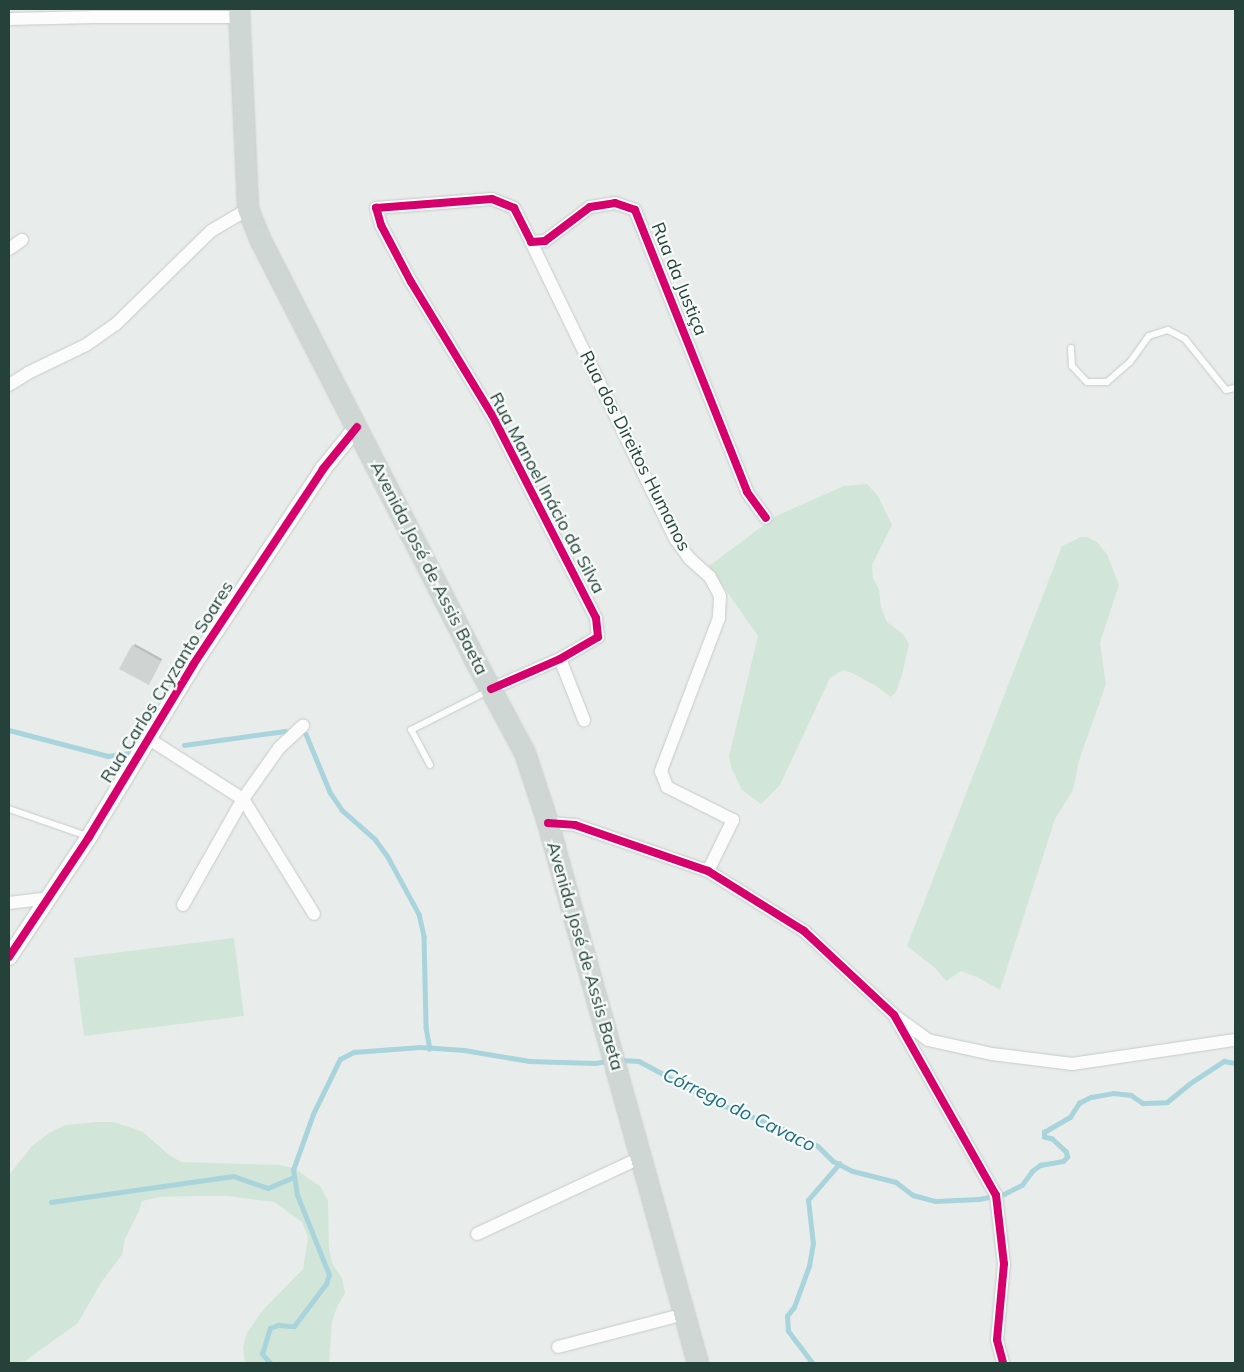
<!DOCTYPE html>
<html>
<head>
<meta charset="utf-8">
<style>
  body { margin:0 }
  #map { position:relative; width:1244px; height:1372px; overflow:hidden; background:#e8edeb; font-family:Mulish,sans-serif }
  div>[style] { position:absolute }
  .green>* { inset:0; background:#d1e6d8 }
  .shadow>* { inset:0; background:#0003 }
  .stream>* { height:4.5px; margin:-2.25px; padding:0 2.25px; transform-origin:2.25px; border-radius:2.25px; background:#a9d4db }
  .building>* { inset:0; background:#cfd4d2 }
  .roads { filter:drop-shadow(0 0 1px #c5cac8) drop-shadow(0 0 1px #c5cac8) }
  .service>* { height:6px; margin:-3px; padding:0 3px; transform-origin:3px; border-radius:3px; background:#fcfcfc }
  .minor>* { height:12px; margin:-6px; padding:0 6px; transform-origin:6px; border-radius:6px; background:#fcfcfc }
  .tertiary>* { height:16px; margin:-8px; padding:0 8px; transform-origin:8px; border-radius:8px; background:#fcfcfc }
  .primary>* { height:20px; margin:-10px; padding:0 10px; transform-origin:10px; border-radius:10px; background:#cfd7d5 }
  .cycleway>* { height:8px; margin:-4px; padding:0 4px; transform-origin:4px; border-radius:4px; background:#d6006c }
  span { translate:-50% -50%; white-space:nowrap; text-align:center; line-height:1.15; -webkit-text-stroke:4.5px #f7fbf9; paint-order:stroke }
  .street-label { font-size:18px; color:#24423a }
  .water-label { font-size:19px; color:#1c6f80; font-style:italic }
  .frame { position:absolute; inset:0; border:10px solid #24423a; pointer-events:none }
</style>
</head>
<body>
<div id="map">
  <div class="green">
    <div style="clip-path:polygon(867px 484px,878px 496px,892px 525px,872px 565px,873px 578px,879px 589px,881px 607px,887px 622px,903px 634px,909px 644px,902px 675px,896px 692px,891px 697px,876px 686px,852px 673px,843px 670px,830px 678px,780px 785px,761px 804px,742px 790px,731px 767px,729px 756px,758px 636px,709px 566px,776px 516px,844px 486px)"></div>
    <div style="clip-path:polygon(1081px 537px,1087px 537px,1097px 542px,1107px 554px,1119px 585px,1100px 643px,1106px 684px,1079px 761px,1073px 790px,1055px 819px,1000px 990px,979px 978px,961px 971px,946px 981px,936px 969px,907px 946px,1062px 546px)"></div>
    <div style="clip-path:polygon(234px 938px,244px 1016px,84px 1036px,74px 958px)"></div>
    <div style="clip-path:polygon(98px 1122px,114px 1122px,143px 1132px,168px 1154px,181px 1162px,279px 1165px,294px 1168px,321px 1187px,328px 1201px,329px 1250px,333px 1265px,342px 1278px,345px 1293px,337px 1307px,332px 1322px,329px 1363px,245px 1363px,243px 1347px,247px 1333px,262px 1311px,303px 1269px,308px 1237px,302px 1222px,274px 1202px,227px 1196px,195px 1196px,161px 1197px,142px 1201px,139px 1211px,125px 1239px,122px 1255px,102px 1281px,78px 1323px,25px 1361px,9px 1363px,9px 1175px,32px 1146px,49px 1133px,65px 1125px)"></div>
  </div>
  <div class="shadow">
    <div style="clip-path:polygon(135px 644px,162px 659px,150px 682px,133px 646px)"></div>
  </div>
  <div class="stream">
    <div style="left:9px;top:730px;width:102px;rotate:14.7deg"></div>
    <div style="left:108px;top:756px;width:21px;rotate:-8deg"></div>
    <div style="left:306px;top:734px;width:63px;rotate:67.5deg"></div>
    <div style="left:330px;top:792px;width:22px;rotate:56deg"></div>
    <div style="left:342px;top:810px;width:44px;rotate:41.3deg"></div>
    <div style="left:375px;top:839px;width:22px;rotate:54deg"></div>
    <div style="left:388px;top:857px;width:65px;rotate:61.5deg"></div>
    <div style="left:419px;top:914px;width:23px;rotate:77deg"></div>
    <div style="left:424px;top:936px;width:91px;rotate:88.7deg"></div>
    <div style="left:426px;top:1027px;width:22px;rotate:80deg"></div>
    <div style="left:184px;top:745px;width:102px;rotate:-7.9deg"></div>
    <div style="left:621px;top:1060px;width:18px;rotate:3deg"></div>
    <div style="left:639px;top:1061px;width:86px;rotate:28.3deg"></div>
    <div style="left:715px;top:1102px;width:89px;rotate:21.7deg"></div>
    <div style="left:798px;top:1135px;width:23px;rotate:29deg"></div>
    <div style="left:818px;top:1146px;width:21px;rotate:45deg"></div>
    <div style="left:833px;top:1161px;width:22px;rotate:27deg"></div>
    <div style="left:853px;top:1171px;width:44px;rotate:14.3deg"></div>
    <div style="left:896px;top:1182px;width:21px;rotate:37deg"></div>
    <div style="left:913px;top:1195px;width:23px;rotate:15deg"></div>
    <div style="left:935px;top:1201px;width:44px;rotate:-2.6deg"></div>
    <div style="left:979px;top:1199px;width:25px;rotate:-11deg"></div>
    <div style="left:1004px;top:1194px;width:20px;rotate:-27deg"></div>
    <div style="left:1022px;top:1185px;width:17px;rotate:-54deg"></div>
    <div style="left:1032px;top:1171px;width:10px;rotate:-37deg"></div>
    <div style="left:1040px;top:1165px;width:23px;rotate:-10deg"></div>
    <div style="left:1063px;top:1161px;width:6px;rotate:-45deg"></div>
    <div style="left:1067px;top:1157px;width:5px;rotate:-101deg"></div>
    <div style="left:1066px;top:1152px;width:19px;rotate:-137deg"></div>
    <div style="left:1052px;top:1139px;width:8px;rotate:-166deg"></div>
    <div style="left:1044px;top:1137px;width:5px;rotate:-90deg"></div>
    <div style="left:1044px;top:1132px;width:30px;rotate:-30deg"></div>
    <div style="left:1070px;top:1117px;width:17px;rotate:-57deg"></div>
    <div style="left:1079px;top:1103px;width:13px;rotate:-27deg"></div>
    <div style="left:1091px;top:1097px;width:22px;rotate:-10deg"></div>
    <div style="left:1113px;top:1093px;width:18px;rotate:6deg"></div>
    <div style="left:1131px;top:1095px;width:14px;rotate:34deg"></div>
    <div style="left:1143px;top:1103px;width:24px;rotate:-2deg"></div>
    <div style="left:1167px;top:1102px;width:28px;rotate:-39deg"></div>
    <div style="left:1189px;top:1084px;width:42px;rotate:-33.3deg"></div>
    <div style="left:1224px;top:1061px;width:11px;rotate:10deg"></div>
    <div style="left:51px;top:1202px;width:184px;rotate:-8.1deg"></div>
    <div style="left:233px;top:1176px;width:37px;rotate:19deg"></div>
    <div style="left:268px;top:1188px;width:28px;rotate:-23deg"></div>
    <div style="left:270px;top:1363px;width:12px;rotate:-132deg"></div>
    <div style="left:262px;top:1354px;width:27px;rotate:-73deg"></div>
    <div style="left:270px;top:1328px;width:9px;rotate:-21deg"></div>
    <div style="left:278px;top:1325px;width:16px;rotate:4deg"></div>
    <div style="left:294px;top:1326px;width:53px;rotate:-52.7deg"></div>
    <div style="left:326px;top:1284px;width:9px;rotate:-72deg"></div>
    <div style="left:329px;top:1275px;width:86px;rotate:-111.8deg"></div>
    <div style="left:297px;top:1195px;width:25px;rotate:-99deg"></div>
    <div style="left:293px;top:1170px;width:59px;rotate:-70.3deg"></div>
    <div style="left:313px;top:1114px;width:61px;rotate:-63.9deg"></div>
    <div style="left:340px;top:1059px;width:16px;rotate:-27deg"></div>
    <div style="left:354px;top:1052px;width:66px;rotate:-4.3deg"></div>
    <div style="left:420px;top:1047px;width:44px;rotate:3.9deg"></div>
    <div style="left:464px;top:1050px;width:66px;rotate:9.6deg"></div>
    <div style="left:529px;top:1061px;width:66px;rotate:1.7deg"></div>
    <div style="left:595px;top:1063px;width:13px;rotate:-9deg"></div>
    <div style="left:812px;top:1363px;width:40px;rotate:-127deg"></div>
    <div style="left:788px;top:1331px;width:15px;rotate:-94deg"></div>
    <div style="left:787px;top:1316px;width:11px;rotate:-52deg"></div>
    <div style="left:794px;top:1307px;width:44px;rotate:-69.9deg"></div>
    <div style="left:809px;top:1266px;width:22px;rotate:-80deg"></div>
    <div style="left:813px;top:1244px;width:44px;rotate:-96.5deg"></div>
    <div style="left:808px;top:1200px;width:48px;rotate:-49.3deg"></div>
  </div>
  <div class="building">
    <div style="clip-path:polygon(132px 645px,161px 661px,149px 685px,119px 669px)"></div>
  </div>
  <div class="roads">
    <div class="service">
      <div style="left:1071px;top:348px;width:18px;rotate:87deg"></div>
      <div style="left:1072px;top:366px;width:22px;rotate:47deg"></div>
      <div style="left:1087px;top:382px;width:20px"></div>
      <div style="left:1107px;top:382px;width:30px;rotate:-41deg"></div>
      <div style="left:1130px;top:362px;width:32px;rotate:-54deg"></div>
      <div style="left:1149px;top:336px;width:20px;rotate:-18deg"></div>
      <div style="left:1168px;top:330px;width:19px;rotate:28deg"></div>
      <div style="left:1185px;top:339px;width:65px;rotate:51.2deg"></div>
      <div style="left:1226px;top:390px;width:9px;rotate:-13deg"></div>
      <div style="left:430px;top:765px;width:40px;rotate:-118deg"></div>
      <div style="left:411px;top:730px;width:86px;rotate:-26.9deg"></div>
      <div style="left:9px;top:809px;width:83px;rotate:19.1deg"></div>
    </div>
    <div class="minor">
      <div style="left:9px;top:19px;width:86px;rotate:-1.3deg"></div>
      <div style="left:95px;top:17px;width:143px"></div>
      <div style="left:531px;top:242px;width:331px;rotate:64.1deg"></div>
      <div style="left:676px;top:540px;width:24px;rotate:54deg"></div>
      <div style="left:690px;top:559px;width:27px;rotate:42deg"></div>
      <div style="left:710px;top:577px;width:21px;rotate:62deg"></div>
      <div style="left:720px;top:596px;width:22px;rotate:93deg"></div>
      <div style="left:719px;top:618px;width:164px;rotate:110.8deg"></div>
      <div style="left:661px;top:771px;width:17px;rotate:69deg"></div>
      <div style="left:667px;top:787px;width:74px;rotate:26.6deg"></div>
      <div style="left:733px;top:820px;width:57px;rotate:116.1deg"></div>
      <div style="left:9px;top:249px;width:16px;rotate:-35deg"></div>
      <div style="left:9px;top:385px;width:22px;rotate:-32deg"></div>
      <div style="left:28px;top:373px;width:64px;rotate:-25.8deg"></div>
      <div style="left:86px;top:345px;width:35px;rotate:-35deg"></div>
      <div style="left:115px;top:325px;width:134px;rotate:-44.4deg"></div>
      <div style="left:211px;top:231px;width:43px;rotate:-30.7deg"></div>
      <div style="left:560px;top:659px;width:66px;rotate:68.5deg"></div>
      <div style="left:491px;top:689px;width:75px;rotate:-23.5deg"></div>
      <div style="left:560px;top:659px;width:44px;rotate:-30.1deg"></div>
      <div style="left:598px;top:637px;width:19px;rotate:-96deg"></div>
      <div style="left:596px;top:618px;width:228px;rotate:-117.1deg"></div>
      <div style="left:492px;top:415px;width:156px;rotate:-121.3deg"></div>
      <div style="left:411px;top:282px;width:64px;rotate:-117.8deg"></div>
      <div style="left:381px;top:225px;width:18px;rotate:-106deg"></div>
      <div style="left:376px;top:208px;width:116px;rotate:-4.4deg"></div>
      <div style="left:492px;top:199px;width:24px;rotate:22deg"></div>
      <div style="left:514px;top:208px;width:38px;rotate:63deg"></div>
      <div style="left:531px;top:242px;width:14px;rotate:-4deg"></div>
      <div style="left:545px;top:241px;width:56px;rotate:-37.1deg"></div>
      <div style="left:590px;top:207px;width:25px;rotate:-9deg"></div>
      <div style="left:615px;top:203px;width:21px;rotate:19deg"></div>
      <div style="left:635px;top:210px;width:303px;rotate:68.3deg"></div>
      <div style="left:747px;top:492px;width:32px;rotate:54deg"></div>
      <div style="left:149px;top:739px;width:112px;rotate:32.6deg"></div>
      <div style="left:243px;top:799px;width:135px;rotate:58.3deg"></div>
      <div style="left:548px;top:823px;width:27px;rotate:4deg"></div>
      <div style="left:575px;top:825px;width:141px;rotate:19.1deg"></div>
      <div style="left:708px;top:871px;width:113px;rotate:32deg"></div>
      <div style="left:804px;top:931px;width:123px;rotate:43deg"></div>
      <div style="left:894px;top:1015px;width:207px;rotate:60.5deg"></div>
      <div style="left:996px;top:1195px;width:69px;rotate:83.4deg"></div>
      <div style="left:1004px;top:1264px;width:76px;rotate:95.3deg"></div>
      <div style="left:997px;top:1340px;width:24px;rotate:75deg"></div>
      <div style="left:9px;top:903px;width:39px;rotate:-7deg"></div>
      <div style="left:183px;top:905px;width:122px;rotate:-60.5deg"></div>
      <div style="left:243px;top:799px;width:62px;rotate:-54.8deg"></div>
      <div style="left:279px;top:748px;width:33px;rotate:-43deg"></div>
      <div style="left:898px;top:1018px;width:37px;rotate:36deg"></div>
      <div style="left:928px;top:1040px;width:66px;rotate:12.3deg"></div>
      <div style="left:992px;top:1054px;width:81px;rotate:7.1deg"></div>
      <div style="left:1072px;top:1064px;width:165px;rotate:-8.4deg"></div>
      <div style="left:477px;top:1234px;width:180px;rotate:-25deg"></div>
      <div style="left:558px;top:1347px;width:131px;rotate:-14.6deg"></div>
    </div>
    <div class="tertiary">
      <div style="left:9px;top:957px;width:144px;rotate:-56.3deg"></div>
      <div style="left:89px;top:837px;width:201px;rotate:-58.8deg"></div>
      <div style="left:193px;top:665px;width:235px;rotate:-56.4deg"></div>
      <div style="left:323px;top:469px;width:54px;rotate:-51deg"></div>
    </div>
    <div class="primary">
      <div style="left:239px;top:9px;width:200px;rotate:87.4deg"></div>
      <div style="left:248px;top:209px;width:32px;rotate:68deg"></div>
      <div style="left:260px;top:239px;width:468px;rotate:62.9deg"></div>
      <div style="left:473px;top:656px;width:110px;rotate:61.8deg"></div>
      <div style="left:525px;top:753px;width:74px;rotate:71.8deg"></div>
      <div style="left:548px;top:823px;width:560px;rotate:74.48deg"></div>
    </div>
  </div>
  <div class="cycleway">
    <div style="left:491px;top:689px;width:75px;rotate:-23.5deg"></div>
    <div style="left:560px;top:659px;width:44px;rotate:-30.1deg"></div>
    <div style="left:598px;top:637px;width:19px;rotate:-96deg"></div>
    <div style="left:596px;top:618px;width:228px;rotate:-117.1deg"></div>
    <div style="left:492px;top:415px;width:156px;rotate:-121.3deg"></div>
    <div style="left:411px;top:282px;width:64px;rotate:-117.8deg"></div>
    <div style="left:381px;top:225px;width:18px;rotate:-106deg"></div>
    <div style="left:376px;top:208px;width:116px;rotate:-4.4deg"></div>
    <div style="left:492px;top:199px;width:24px;rotate:22deg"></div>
    <div style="left:514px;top:208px;width:38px;rotate:63deg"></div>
    <div style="left:531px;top:242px;width:14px;rotate:-4deg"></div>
    <div style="left:545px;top:241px;width:56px;rotate:-37.1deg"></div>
    <div style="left:590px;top:207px;width:25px;rotate:-9deg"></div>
    <div style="left:615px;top:203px;width:21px;rotate:19deg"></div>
    <div style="left:635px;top:210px;width:303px;rotate:68.3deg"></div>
    <div style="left:747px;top:492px;width:32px;rotate:54deg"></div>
    <div style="left:548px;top:823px;width:27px;rotate:4deg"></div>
    <div style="left:575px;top:825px;width:141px;rotate:19.1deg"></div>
    <div style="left:708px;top:871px;width:113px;rotate:32deg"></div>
    <div style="left:804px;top:931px;width:123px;rotate:43deg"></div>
    <div style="left:894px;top:1015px;width:207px;rotate:60.5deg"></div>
    <div style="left:996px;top:1195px;width:69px;rotate:83.4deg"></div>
    <div style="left:1004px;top:1264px;width:76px;rotate:95.3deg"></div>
    <div style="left:997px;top:1340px;width:24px;rotate:75deg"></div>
    <div style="left:9px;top:957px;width:144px;rotate:-56.3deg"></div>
    <div style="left:89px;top:837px;width:201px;rotate:-58.8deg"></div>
    <div style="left:193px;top:665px;width:235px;rotate:-56.4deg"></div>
    <div style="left:323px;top:469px;width:54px;rotate:-51deg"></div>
  </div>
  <div class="street-label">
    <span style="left:679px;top:279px;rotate:68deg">Rua da Justiça</span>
    <span style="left:635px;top:451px;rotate:63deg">Rua dos Direitos Humanos</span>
    <span style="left:547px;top:493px;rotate:62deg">Rua Manoel Inácio da Silva</span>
    <span style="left:429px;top:568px;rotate:63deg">Avenida José de Assis Baeta</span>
    <span style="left:167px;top:682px;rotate:-58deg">Rua Carlos Cryzanto Soares</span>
    <span style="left:585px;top:956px;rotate:74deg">Avenida José de Assis Baeta</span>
  </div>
  <div class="water-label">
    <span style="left:739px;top:1110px;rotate:26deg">Córrego do Cavaco</span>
  </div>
  <div class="frame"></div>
</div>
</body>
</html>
